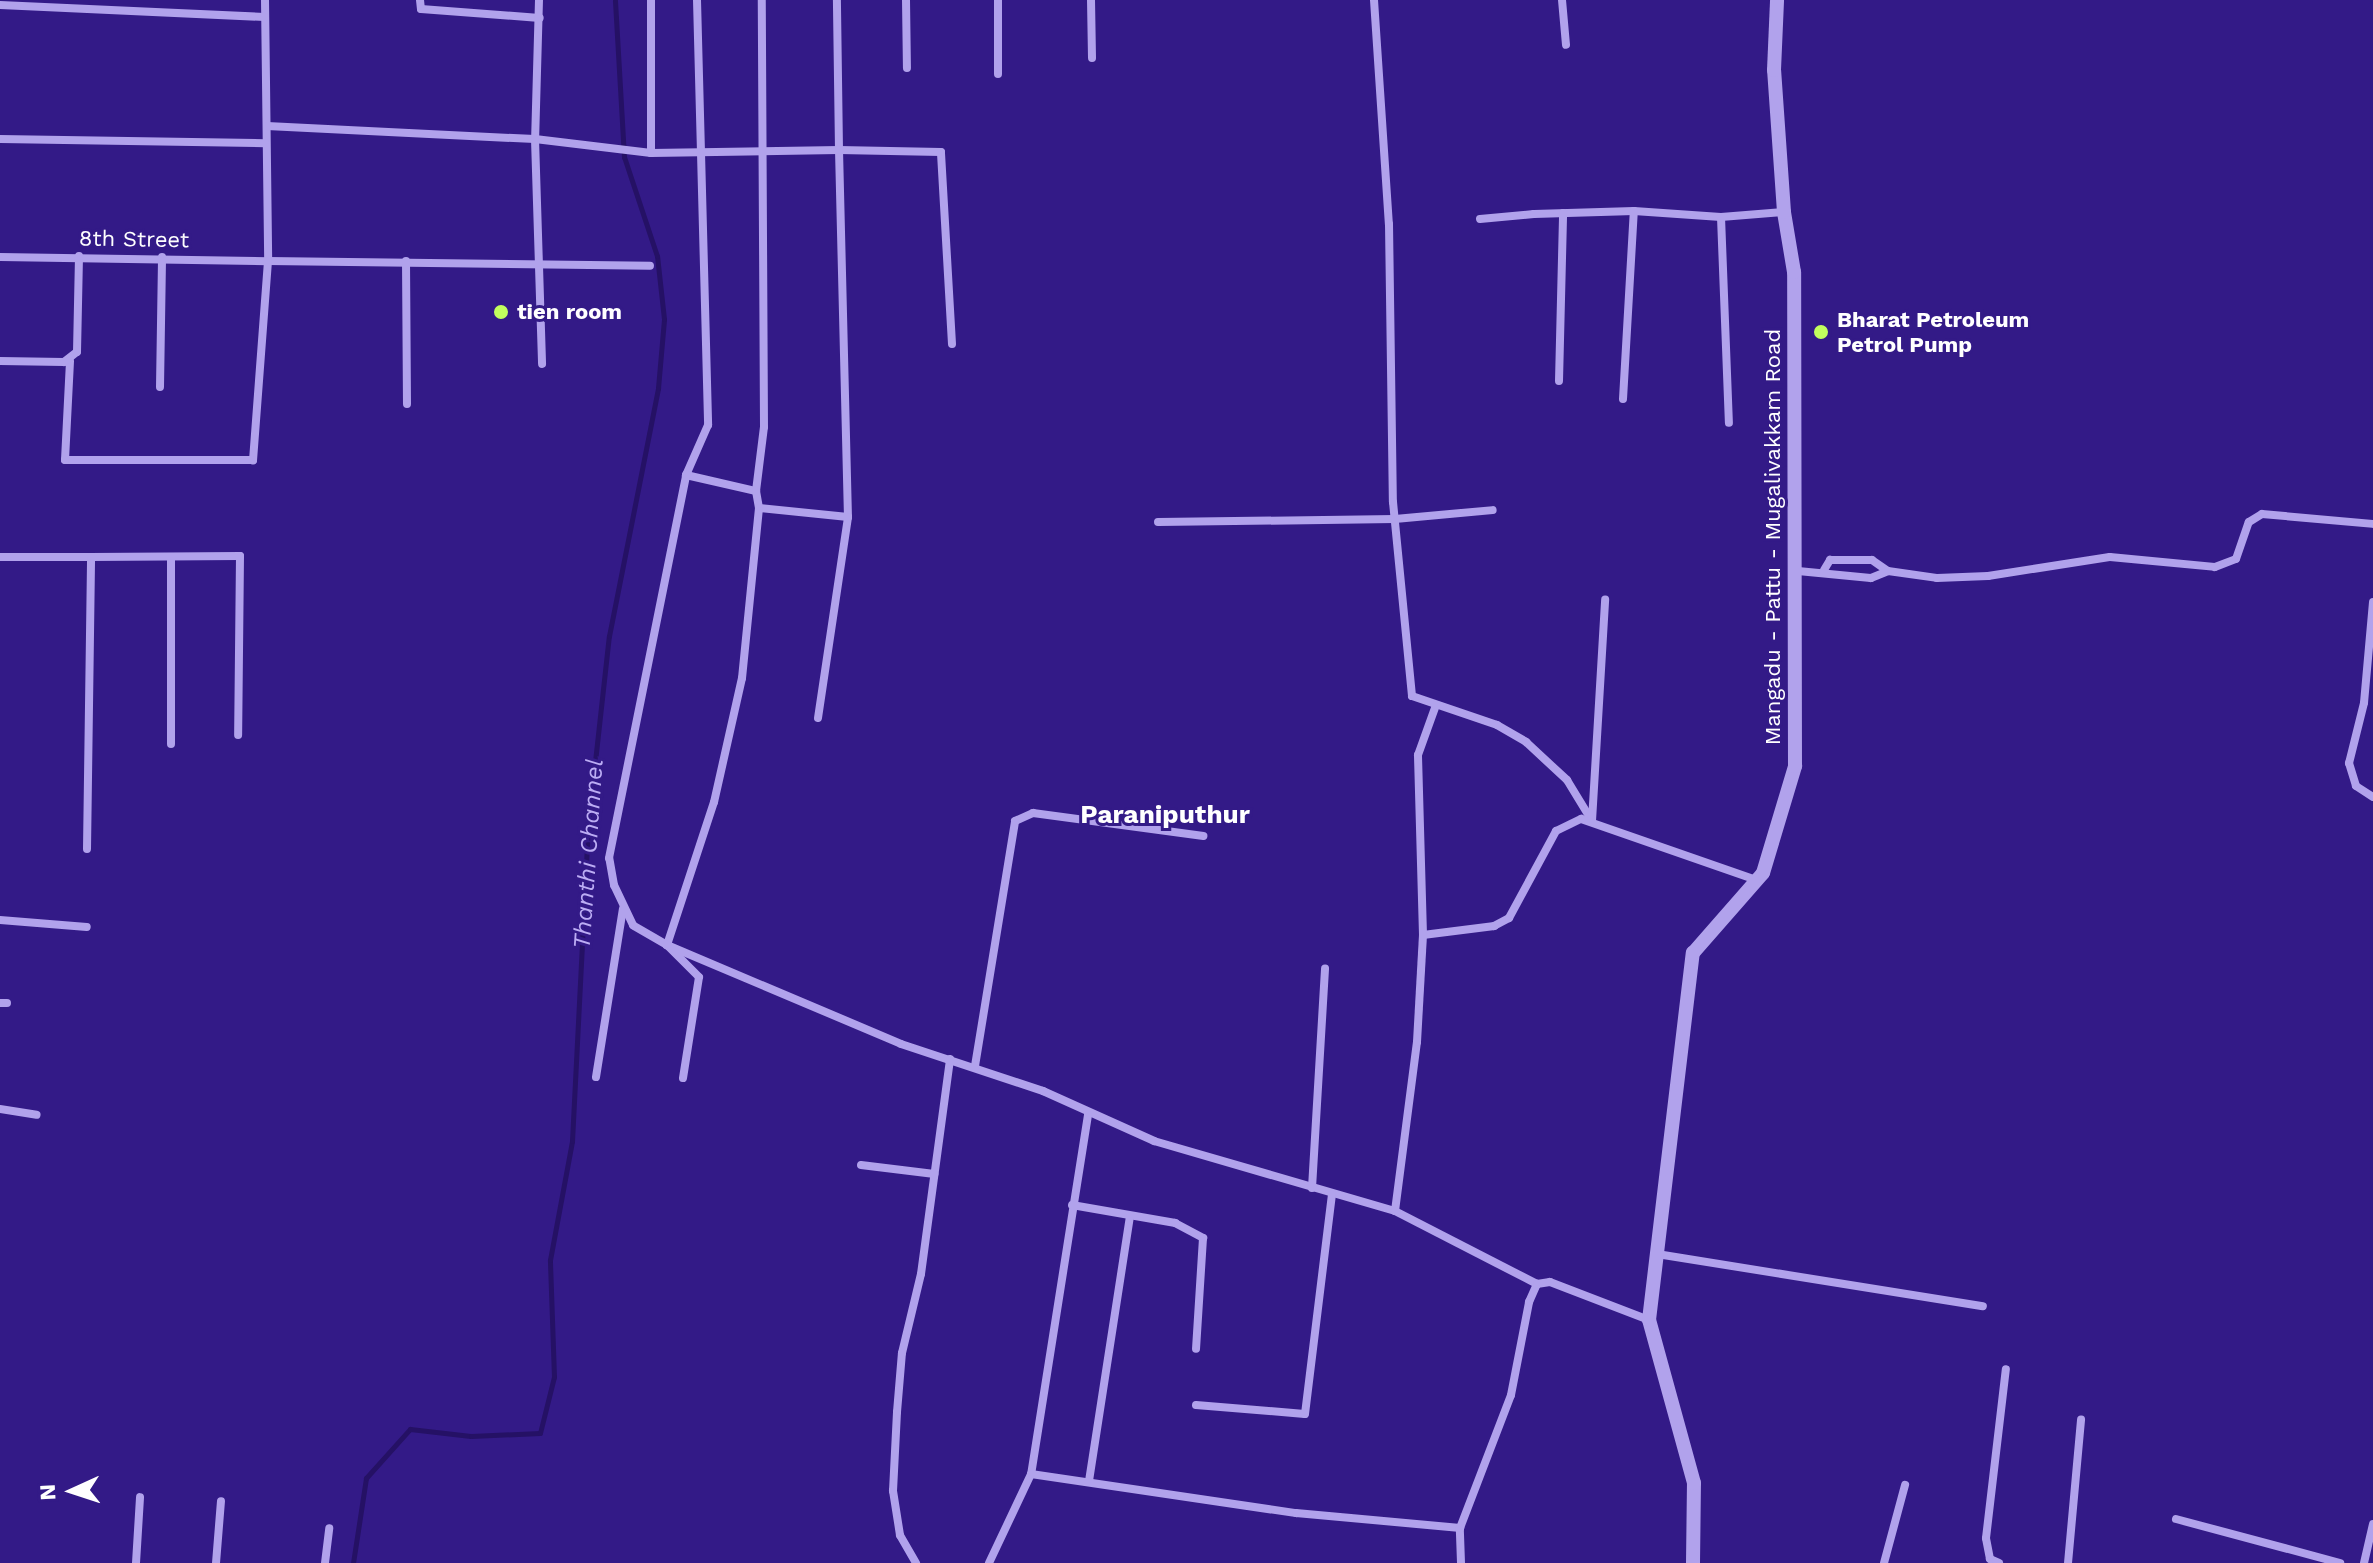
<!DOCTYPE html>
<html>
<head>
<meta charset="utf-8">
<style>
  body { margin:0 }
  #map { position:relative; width:2373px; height:1563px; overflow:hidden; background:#331a87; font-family:"Work Sans",sans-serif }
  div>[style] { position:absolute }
  .stream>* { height:5px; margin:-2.5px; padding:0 2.5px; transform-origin:2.5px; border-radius:2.5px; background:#251165 }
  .minor>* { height:8px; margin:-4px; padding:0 4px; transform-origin:4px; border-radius:4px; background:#b1a2ec }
  .tertiary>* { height:14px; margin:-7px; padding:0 7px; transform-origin:7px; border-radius:7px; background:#b1a2ec }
  .dots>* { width:22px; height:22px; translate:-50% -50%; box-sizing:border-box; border:4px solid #331a87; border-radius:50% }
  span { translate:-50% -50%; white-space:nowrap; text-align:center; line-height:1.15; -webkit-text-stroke:6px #331a87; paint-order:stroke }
  .street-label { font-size:22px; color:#fff }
  .poi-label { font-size:22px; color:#fff; font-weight:700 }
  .left { translate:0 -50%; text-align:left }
  .water-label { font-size:24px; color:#bcadf4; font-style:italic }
  .quarter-label { font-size:26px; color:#fff; font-weight:700 }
  .north { position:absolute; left:32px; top:1451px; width:80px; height:80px; -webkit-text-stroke:6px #331a87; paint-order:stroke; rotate:267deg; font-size:22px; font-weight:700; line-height:32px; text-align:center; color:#fff }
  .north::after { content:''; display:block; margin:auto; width:28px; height:36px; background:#fff; clip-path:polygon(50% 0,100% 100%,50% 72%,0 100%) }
</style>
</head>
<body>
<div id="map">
  <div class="stream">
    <div style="left:353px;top:1563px;width:86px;rotate:-81.3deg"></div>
    <div style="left:366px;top:1478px;width:66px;rotate:-48.1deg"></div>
    <div style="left:410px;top:1429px;width:61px;rotate:6.5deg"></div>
    <div style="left:471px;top:1436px;width:69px;rotate:-2.5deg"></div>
    <div style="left:540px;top:1433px;width:58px;rotate:-76deg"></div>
    <div style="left:554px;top:1377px;width:117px;rotate:-92deg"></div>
    <div style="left:550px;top:1260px;width:121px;rotate:-79.5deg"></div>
    <div style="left:572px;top:1141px;width:316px;rotate:-87.1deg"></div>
    <div style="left:588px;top:825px;width:190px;rotate:-83.7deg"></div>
    <div style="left:609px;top:636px;width:253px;rotate:-78.8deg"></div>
    <div style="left:658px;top:388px;width:69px;rotate:-85deg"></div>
    <div style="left:664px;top:319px;width:63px;rotate:-96.3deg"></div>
    <div style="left:657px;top:256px;width:104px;rotate:-108.4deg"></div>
    <div style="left:624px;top:157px;width:157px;rotate:-93.3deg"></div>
  </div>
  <div class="minor">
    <div style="left:265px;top:0;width:261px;rotate:89.3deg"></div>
    <div style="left:268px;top:261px;width:382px;rotate:0.7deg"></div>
    <div style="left:420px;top:0;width:9px;rotate:84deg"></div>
    <div style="left:421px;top:9px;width:119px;rotate:4.3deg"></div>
    <div style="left:539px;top:0;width:139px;rotate:91.6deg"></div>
    <div style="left:535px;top:139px;width:117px;rotate:6.9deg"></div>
    <div style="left:651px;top:153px;width:153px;rotate:-90deg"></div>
    <div style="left:697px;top:0;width:425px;rotate:88.5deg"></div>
    <div style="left:708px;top:425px;width:55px;rotate:113.7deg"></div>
    <div style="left:686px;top:475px;width:72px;rotate:12.9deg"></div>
    <div style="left:756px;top:491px;width:17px;rotate:80deg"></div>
    <div style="left:906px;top:0;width:68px;rotate:89.2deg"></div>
    <div style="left:1091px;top:0;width:58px;rotate:89deg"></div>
    <div style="left:1374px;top:0;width:225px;rotate:86.2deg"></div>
    <div style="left:1389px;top:224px;width:278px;rotate:89.2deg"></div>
    <div style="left:1393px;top:502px;width:195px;rotate:84.4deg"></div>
    <div style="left:1412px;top:696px;width:90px;rotate:18.8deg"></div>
    <div style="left:1497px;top:725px;width:34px;rotate:30deg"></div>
    <div style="left:1526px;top:742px;width:56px;rotate:42.8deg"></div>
    <div style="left:1567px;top:780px;width:48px;rotate:58.6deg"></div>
    <div style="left:1562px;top:0;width:45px;rotate:84.9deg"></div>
    <div style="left:0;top:5px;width:265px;rotate:2.6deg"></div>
    <div style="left:998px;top:74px;width:74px;rotate:-90deg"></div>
    <div style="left:267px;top:126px;width:268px;rotate:2.8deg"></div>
    <div style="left:535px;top:139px;width:225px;rotate:88.2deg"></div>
    <div style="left:0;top:139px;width:265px;rotate:0.9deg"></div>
    <div style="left:651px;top:153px;width:188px;rotate:-0.9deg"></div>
    <div style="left:839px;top:150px;width:150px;rotate:-90.8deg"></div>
    <div style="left:1721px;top:217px;width:206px;rotate:87.8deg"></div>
    <div style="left:1480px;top:219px;width:54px;rotate:-5.3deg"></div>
    <div style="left:1534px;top:214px;width:100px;rotate:-1.7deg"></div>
    <div style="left:1634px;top:211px;width:87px;rotate:3.9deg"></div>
    <div style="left:1721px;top:217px;width:63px;rotate:-4.5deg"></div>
    <div style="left:0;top:257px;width:268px;rotate:0.9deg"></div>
    <div style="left:268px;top:261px;width:200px;rotate:94.3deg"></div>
    <div style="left:253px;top:460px;width:188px;rotate:180deg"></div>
    <div style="left:65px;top:460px;width:99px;rotate:-87.1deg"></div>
    <div style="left:406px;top:261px;width:143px;rotate:89.6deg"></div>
    <div style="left:952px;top:344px;width:192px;rotate:-93.3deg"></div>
    <div style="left:941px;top:152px;width:102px;rotate:-178.9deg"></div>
    <div style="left:839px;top:150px;width:367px;rotate:88.6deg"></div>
    <div style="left:848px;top:517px;width:89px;rotate:-174.2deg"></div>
    <div style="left:759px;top:508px;width:171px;rotate:95.7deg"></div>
    <div style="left:742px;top:678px;width:127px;rotate:102.7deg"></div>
    <div style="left:714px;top:802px;width:151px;rotate:108.2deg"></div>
    <div style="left:667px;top:945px;width:254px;rotate:22.9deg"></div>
    <div style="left:901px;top:1044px;width:150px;rotate:18.3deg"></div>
    <div style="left:1043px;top:1091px;width:122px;rotate:24.2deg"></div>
    <div style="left:1154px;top:1141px;width:251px;rotate:16.2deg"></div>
    <div style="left:1395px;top:1211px;width:160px;rotate:27.2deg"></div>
    <div style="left:0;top:361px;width:64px;rotate:0.9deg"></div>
    <div style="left:64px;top:362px;width:16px;rotate:-38deg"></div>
    <div style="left:77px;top:352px;width:96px;rotate:-88.8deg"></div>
    <div style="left:1559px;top:381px;width:168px;rotate:-88.6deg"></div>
    <div style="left:160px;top:387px;width:130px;rotate:-89.1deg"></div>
    <div style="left:1623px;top:399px;width:188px;rotate:-86.7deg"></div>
    <div style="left:756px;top:491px;width:64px;rotate:-82.9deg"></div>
    <div style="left:764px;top:427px;width:427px;rotate:-90.3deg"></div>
    <div style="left:1158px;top:522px;width:237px;rotate:-0.7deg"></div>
    <div style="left:1395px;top:519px;width:98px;rotate:-5.2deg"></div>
    <div style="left:0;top:557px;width:91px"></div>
    <div style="left:1824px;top:570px;width:12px;rotate:-59deg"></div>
    <div style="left:1830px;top:560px;width:42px"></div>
    <div style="left:1872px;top:560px;width:19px;rotate:35deg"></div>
    <div style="left:1888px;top:571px;width:49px;rotate:8.1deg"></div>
    <div style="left:1937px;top:578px;width:51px;rotate:-2.2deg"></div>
    <div style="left:1988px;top:576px;width:123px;rotate:-8.9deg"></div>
    <div style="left:2110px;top:557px;width:105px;rotate:5.4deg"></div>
    <div style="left:2215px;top:567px;width:22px;rotate:-21deg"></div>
    <div style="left:2236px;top:559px;width:39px;rotate:-71deg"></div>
    <div style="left:2249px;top:522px;width:15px;rotate:-32deg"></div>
    <div style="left:2262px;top:514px;width:111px;rotate:5.1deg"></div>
    <div style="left:1798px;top:571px;width:73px;rotate:5.5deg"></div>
    <div style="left:1871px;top:578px;width:18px;rotate:-22deg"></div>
    <div style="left:2373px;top:602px;width:101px;rotate:95.1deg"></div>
    <div style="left:2364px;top:703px;width:62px;rotate:104deg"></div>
    <div style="left:2349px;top:763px;width:24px;rotate:73deg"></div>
    <div style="left:2356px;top:786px;width:20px;rotate:33deg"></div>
    <div style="left:818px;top:718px;width:203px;rotate:-81.5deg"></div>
    <div style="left:171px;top:744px;width:187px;rotate:-90deg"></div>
    <div style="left:1592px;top:821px;width:222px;rotate:-86.6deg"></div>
    <div style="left:87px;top:849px;width:292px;rotate:-89.2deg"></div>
    <div style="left:91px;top:557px;width:149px;rotate:-0.4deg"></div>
    <div style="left:240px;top:556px;width:179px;rotate:90.6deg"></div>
    <div style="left:0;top:920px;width:87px;rotate:4.6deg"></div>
    <div style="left:1423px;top:935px;width:72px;rotate:-7.2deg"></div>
    <div style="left:1494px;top:926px;width:17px;rotate:-28deg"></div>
    <div style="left:1509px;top:918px;width:99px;rotate:-61.6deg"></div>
    <div style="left:1556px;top:831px;width:28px;rotate:-26deg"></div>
    <div style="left:1581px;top:819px;width:185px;rotate:19.2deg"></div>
    <div style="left:0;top:1003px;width:7px"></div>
    <div style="left:975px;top:1066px;width:248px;rotate:-80.7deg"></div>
    <div style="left:1015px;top:821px;width:20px;rotate:-24deg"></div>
    <div style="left:1033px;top:813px;width:172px;rotate:7.7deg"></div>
    <div style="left:596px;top:1077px;width:170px;rotate:-80.9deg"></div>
    <div style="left:683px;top:1078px;width:102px;rotate:-81deg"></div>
    <div style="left:699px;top:977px;width:45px;rotate:-135deg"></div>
    <div style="left:667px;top:945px;width:39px;rotate:-150deg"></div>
    <div style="left:633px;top:925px;width:44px;rotate:-115.4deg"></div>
    <div style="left:614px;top:885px;width:27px;rotate:-100deg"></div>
    <div style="left:609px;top:858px;width:391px;rotate:-78.6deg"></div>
    <div style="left:0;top:1109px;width:37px;rotate:9deg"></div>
    <div style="left:1088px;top:1115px;width:363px;rotate:99deg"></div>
    <div style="left:1031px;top:1474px;width:268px;rotate:8.4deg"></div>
    <div style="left:1296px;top:1513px;width:165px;rotate:5.2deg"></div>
    <div style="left:861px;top:1165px;width:74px;rotate:7deg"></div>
    <div style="left:1312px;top:1188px;width:220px;rotate:-86.6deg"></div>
    <div style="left:1072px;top:1205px;width:105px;rotate:9.9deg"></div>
    <div style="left:1175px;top:1223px;width:32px;rotate:28deg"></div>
    <div style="left:1203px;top:1238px;width:111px;rotate:93.6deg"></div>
    <div style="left:1395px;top:1211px;width:170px;rotate:-82.6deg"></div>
    <div style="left:1417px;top:1042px;width:107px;rotate:-86.8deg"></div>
    <div style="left:1423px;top:935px;width:180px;rotate:-91.6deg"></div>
    <div style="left:1418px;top:755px;width:53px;rotate:-70.2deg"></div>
    <div style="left:1657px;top:1254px;width:330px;rotate:9.1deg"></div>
    <div style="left:1196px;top:1405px;width:109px;rotate:4.7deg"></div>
    <div style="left:1305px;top:1414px;width:221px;rotate:-83deg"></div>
    <div style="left:1089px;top:1481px;width:268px;rotate:-81.2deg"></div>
    <div style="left:2176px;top:1519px;width:170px;rotate:15deg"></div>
    <div style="left:136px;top:1563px;width:66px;rotate:-86.5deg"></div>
    <div style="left:216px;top:1563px;width:62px;rotate:-85.4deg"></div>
    <div style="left:325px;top:1563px;width:35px;rotate:-83deg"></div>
    <div style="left:916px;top:1563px;width:32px;rotate:-120deg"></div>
    <div style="left:900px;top:1535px;width:45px;rotate:-99deg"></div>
    <div style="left:893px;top:1491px;width:79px;rotate:-87.1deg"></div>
    <div style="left:897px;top:1412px;width:59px;rotate:-85.2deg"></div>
    <div style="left:902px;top:1353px;width:81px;rotate:-76.5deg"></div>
    <div style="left:921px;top:1274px;width:217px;rotate:-82.3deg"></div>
    <div style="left:989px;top:1563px;width:98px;rotate:-64.7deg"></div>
    <div style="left:1461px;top:1563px;width:35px;rotate:-92deg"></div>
    <div style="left:1460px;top:1528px;width:142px;rotate:-69deg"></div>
    <div style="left:1511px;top:1395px;width:95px;rotate:-79deg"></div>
    <div style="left:1529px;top:1302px;width:20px;rotate:-66deg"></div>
    <div style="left:1537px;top:1284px;width:13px;rotate:-9deg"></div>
    <div style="left:1550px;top:1282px;width:106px;rotate:21deg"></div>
    <div style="left:1884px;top:1563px;width:81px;rotate:-74.9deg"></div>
    <div style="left:1999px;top:1563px;width:10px;rotate:-156deg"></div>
    <div style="left:1990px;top:1559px;width:21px;rotate:-101deg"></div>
    <div style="left:1986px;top:1538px;width:170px;rotate:-83.3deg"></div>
    <div style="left:2068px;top:1563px;width:144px;rotate:-84.8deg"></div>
    <div style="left:2364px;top:1563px;width:40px;rotate:-77deg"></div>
  </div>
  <div class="tertiary">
    <div style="left:1693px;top:1563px;width:80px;rotate:-89.3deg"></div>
    <div style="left:1694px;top:1483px;width:169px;rotate:-105.4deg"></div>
    <div style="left:1649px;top:1320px;width:370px;rotate:-83.2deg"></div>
    <div style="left:1693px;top:953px;width:106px;rotate:-48.8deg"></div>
    <div style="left:1763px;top:873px;width:112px;rotate:-73.3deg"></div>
    <div style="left:1795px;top:766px;width:494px;rotate:-90.1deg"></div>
    <div style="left:1794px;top:272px;width:61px;rotate:-99.5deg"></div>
    <div style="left:1784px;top:212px;width:142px;rotate:-94deg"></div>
    <div style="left:1774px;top:70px;width:70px;rotate:-87.5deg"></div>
  </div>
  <div class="dots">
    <div style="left:501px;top:312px;background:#c2fe5e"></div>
    <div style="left:1821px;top:332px;background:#c2fe5e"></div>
  </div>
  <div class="street-label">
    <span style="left:134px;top:239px;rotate:1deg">8th Street</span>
    <span style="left:1773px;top:537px;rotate:-90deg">Mangadu - Pattu - Mugalivakkam Road</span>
  </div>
  <div class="poi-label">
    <span class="left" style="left:517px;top:312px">tien room</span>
    <span class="left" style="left:1837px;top:332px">Bharat Petroleum<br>Petrol Pump</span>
  </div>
  <div class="water-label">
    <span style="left:589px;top:854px;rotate:-86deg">Thanthi Channel</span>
  </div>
  <div class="quarter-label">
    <span style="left:1165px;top:815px">Paraniputhur</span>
  </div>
  <div class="north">N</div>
</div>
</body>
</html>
